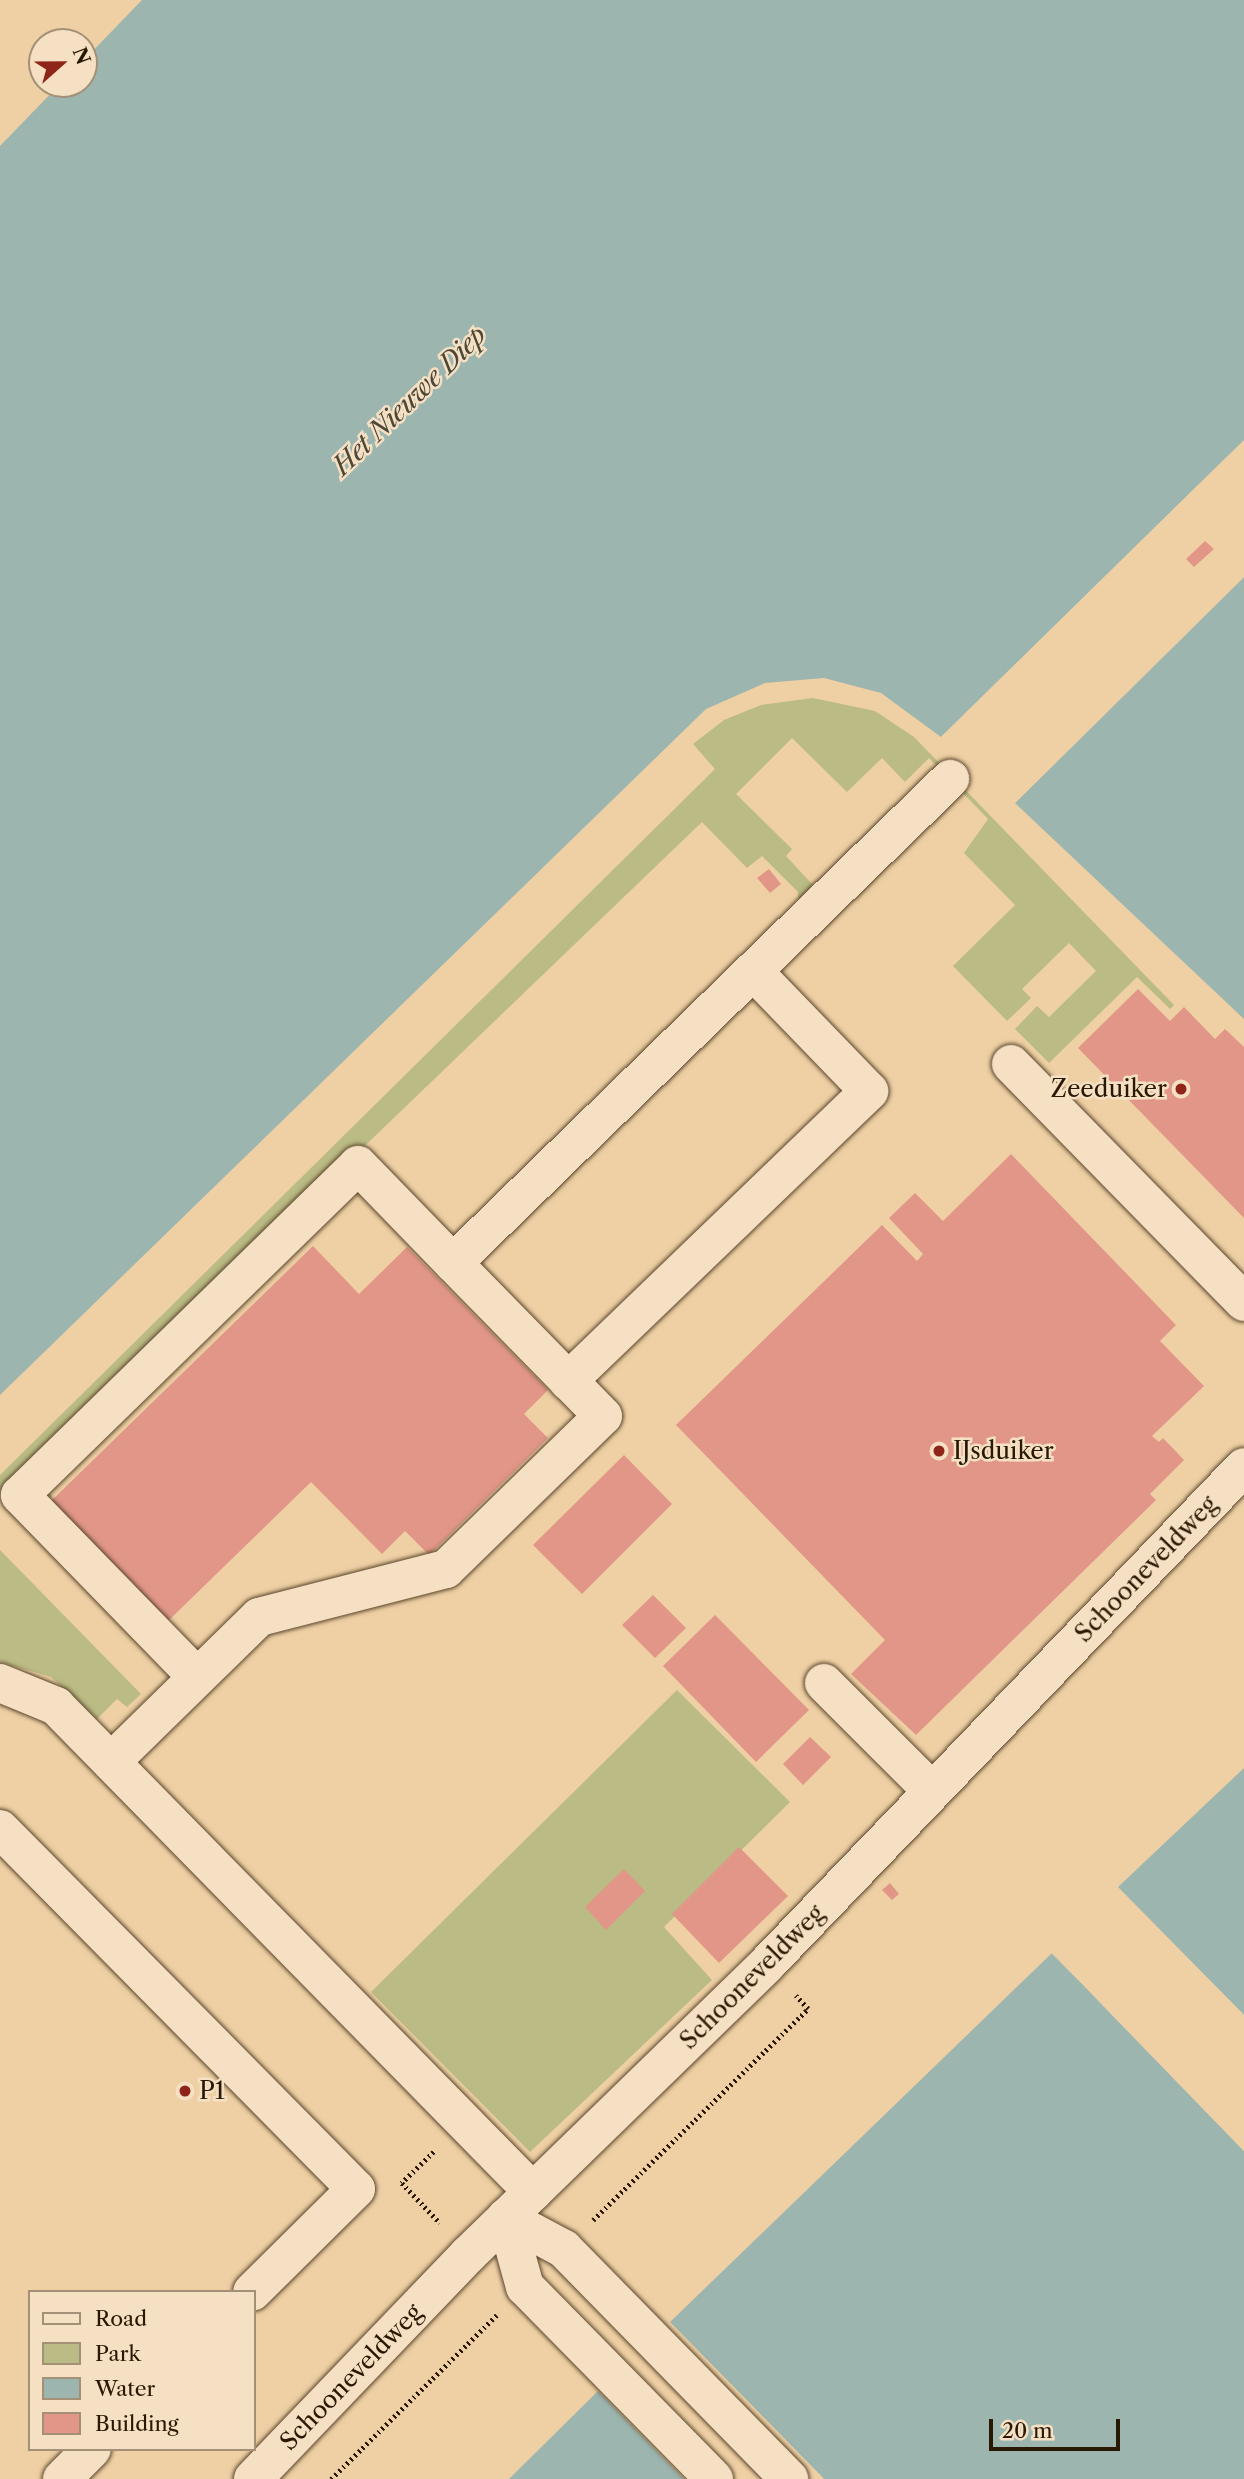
<!DOCTYPE html>
<html>
<head>
<meta charset="utf-8">
<style>
  body { margin:0 }
  #map { position:relative; width:1244px; height:2479px; overflow:hidden; background:#efd0a5; font-family:"Libre Caslon Text",serif }
  div>[style] { position:absolute }
  .green>* { inset:0; background:#bbbb85 }
  .water>* { inset:0; background:#9cb5af }
  .pier>* { inset:0; background:#efd0a5 }
  .building>* { inset:0; background:#e29688 }
  .path>* { height:4.5px; margin-top:-2.25px; transform-origin:0; background:repeating-linear-gradient(90deg,#291802 0 2px,transparent 0 5.5px) }
  .roads { filter:drop-shadow(0 0 2px #5a462b) drop-shadow(0 0 2px #5a462b) }
  .minor>* { height:38px; margin:-19px; padding:0 19px; transform-origin:19px; border-radius:19px; background:#f5e0c4 }
  .dots>* { width:19px; height:19px; translate:-50% -50%; box-sizing:border-box; border:4px solid #f5e0c4; border-radius:50% }
  span { translate:-50% -50%; white-space:nowrap; text-align:center; line-height:1.15; -webkit-text-stroke:5px #f5e0c4; paint-order:stroke }
  .poi-label { font-size:24px; color:#291802 }
  .right { translate:-100% -50%; text-align:right }
  .left { translate:0 -50%; text-align:left }
  .street-label { font-size:24px; color:#291802 }
  .water-label { font-size:26px; color:#4c4736; font-style:italic }
  .legend { position:absolute; left:28px; top:2290px; width:228px; height:161px; box-sizing:border-box; background:#f5e0c4; border:2px solid #a39076; margin:0; padding:9px 12px; list-style:none; font-size:21px; color:#291802 }
  .legend li { display:flex; align-items:center; gap:14px; height:35px }
  .legend b { width:35px; border:2px solid #a39076 }
  .north { position:absolute; left:28px; top:28px; width:70px; height:70px; box-sizing:border-box; background:#f5e0c4; border:2px solid #a39076; border-radius:50%; rotate:69deg; font-size:19px; font-weight:700; line-height:28px; text-align:center; color:#291802 }
  .north::after { content:''; display:block; margin:auto; width:24px; height:32px; background:#8f2418; clip-path:polygon(50% 0,100% 100%,50% 72%,0 100%) }
  .scale { position:absolute; left:989px; top:2419px; width:131px; height:32px; box-sizing:border-box; border:4px solid #291802; border-top:0; padding-left:9px; font-size:21px; line-height:24px; white-space:nowrap; color:#291802; -webkit-text-stroke:5px #f5e0c4; paint-order:stroke }
</style>
</head>
<body>
<div id="map">
  <div class="green">
    <div style="clip-path:polygon(813px 698px,875px 711px,914px 737px,1174px 1005px,1170px 1009px,1137px 977px,1049px 1063px,1015px 1029px,1037px 1006px,1049px 1017px,1096px 971px,1069px 943px,1022px 989px,1031px 998px,1007px 1021px,953px 966px,1015px 905px,964px 853px,988px 819px,929px 758px,905px 782px,882px 758px,847px 792px,792px 738px,736px 794px,792px 849px,786px 856px,813px 885px,798px 900px,798px 892px,762px 856px,747px 868px,702px 822px,0 1496px,0 1475px,715px 769px,693px 744px,724px 720px,761px 705px)"></div>
    <div style="clip-path:polygon(0 1550px,141px 1694px,127px 1707px,117px 1699px,97px 1719px,51px 1677px,0 1662px)"></div>
    <div style="clip-path:polygon(677px 1690px,790px 1802px,664px 1927px,712px 1980px,530px 2152px,371px 1992px)"></div>
  </div>
  <div class="water">
    <div style="clip-path:polygon(142px 0,1244px 0,1244px 440px,941px 737px,881px 693px,824px 678px,765px 683px,706px 709px,0 1395px,0 146px,60px 84px,84px 84px,84px 60px)"></div>
    <div style="clip-path:polygon(1244px 577px,1244px 1019px,1015px 803px)"></div>
    <div style="clip-path:polygon(1244px 1768px,1244px 2015px,1118px 1887px)"></div>
    <div style="clip-path:polygon(1052px 1953px,1244px 2151px,1244px 2479px,824px 2479px,670px 2322px)"></div>
    <div style="clip-path:polygon(598px 2391px,684px 2479px,509px 2479px)"></div>
  </div>
  <div class="pier">
    <div style="clip-path:polygon(1244px 440px,944px 739px,939px 739px)"></div>
    <div style="clip-path:polygon(1244px 574px,1244px 577px,1013px 805px,1013px 800px)"></div>
    <div style="clip-path:polygon(1115px 1885px,1244px 2015px,1244px 2018px,1116px 1890px)"></div>
    <div style="clip-path:polygon(1049px 1951px,1244px 2146px,1244px 2151px,1052px 1953px)"></div>
    <div style="clip-path:polygon(667px 2319px,670px 2322px,824px 2479px,819px 2479px)"></div>
  </div>
  <div class="building">
    <div style="clip-path:polygon(1205px 541px,1214px 549px,1194px 567px,1186px 559px)"></div>
    <div style="clip-path:polygon(769px 869px,781px 884px,770px 893px,757px 878px)"></div>
    <div style="clip-path:polygon(1138px 989px,1170px 1021px,1184px 1007px,1215px 1039px,1225px 1029px,1244px 1047px,1244px 1218px,1078px 1048px)"></div>
    <div style="clip-path:polygon(1011px 1154px,1176px 1325px,1160px 1341px,1204px 1386px,1152px 1436px,1159px 1442px,1163px 1438px,1184px 1460px,1150px 1494px,1156px 1500px,916px 1735px,851px 1674px,885px 1640px,676px 1425px,882px 1225px,917px 1261px,923px 1254px,889px 1218px,915px 1193px,943px 1221px)"></div>
    <div style="clip-path:polygon(313px 1246px,359px 1294px,407px 1247px,548px 1390px,524px 1414px,548px 1438px,429px 1555px,405px 1531px,382px 1554px,311px 1482px,166px 1623px,49px 1503px)"></div>
    <div style="clip-path:polygon(624px 1455px,672px 1504px,582px 1594px,533px 1545px)"></div>
    <div style="clip-path:polygon(653px 1595px,686px 1628px,655px 1658px,622px 1625px)"></div>
    <div style="clip-path:polygon(715px 1615px,809px 1710px,756px 1762px,663px 1666px)"></div>
    <div style="clip-path:polygon(810px 1737px,831px 1757px,803px 1785px,783px 1764px)"></div>
    <div style="clip-path:polygon(739px 1847px,788px 1896px,719px 1963px,672px 1914px)"></div>
    <div style="clip-path:polygon(624px 1869px,645px 1891px,606px 1930px,585px 1907px)"></div>
    <div style="clip-path:polygon(890px 1883px,899px 1894px,892px 1900px,882px 1890px)"></div>
  </div>
  <div class="path">
    <div style="left:434px;top:2152px;width:45px;rotate:135.9deg"></div>
    <div style="left:402px;top:2183px;width:55px;rotate:46.5deg"></div>
    <div style="left:593px;top:2220px;width:301px;rotate:-44.5deg"></div>
    <div style="left:808px;top:2009px;width:18px;rotate:-133deg"></div>
    <div style="left:331px;top:2479px;width:233px;rotate:-44.7deg"></div>
  </div>
  <div class="roads">
    <div class="minor">
      <div style="left:1011px;top:1064px;width:333px;rotate:45.6deg"></div>
      <div style="left:568px;top:1381px;width:418px;rotate:-43.9deg"></div>
      <div style="left:869px;top:1091px;width:167px;rotate:-134deg"></div>
      <div style="left:197px;top:1677px;width:254px;rotate:-134.2deg"></div>
      <div style="left:20px;top:1495px;width:472px;rotate:-44.3deg"></div>
      <div style="left:358px;top:1165px;width:136px;rotate:45.9deg"></div>
      <div style="left:0;top:1683px;width:61px;rotate:22.3deg"></div>
      <div style="left:56px;top:1706px;width:681px;rotate:45.54deg"></div>
      <div style="left:824px;top:1683px;width:153px;rotate:45deg"></div>
      <div style="left:111px;top:1762px;width:207px;rotate:-44.4deg"></div>
      <div style="left:259px;top:1617px;width:193px;rotate:-14.4deg"></div>
      <div style="left:446px;top:1569px;width:219px;rotate:-44.3deg"></div>
      <div style="left:603px;top:1416px;width:214px;rotate:-134.4deg"></div>
      <div style="left:453px;top:1263px;width:694px;rotate:-44.24deg"></div>
      <div style="left:0;top:1829px;width:506px;rotate:45.32deg"></div>
      <div style="left:356px;top:2189px;width:146px;rotate:135.3deg"></div>
      <div style="left:62px;top:2479px;width:42px;rotate:-45deg"></div>
      <div style="left:253px;top:2479px;width:312px;rotate:-46.2deg"></div>
      <div style="left:469px;top:2254px;width:414px;rotate:-44.2deg"></div>
      <div style="left:766px;top:1965px;width:690px;rotate:-46.17deg"></div>
      <div style="left:714px;top:2479px;width:269px;rotate:-134.5deg"></div>
      <div style="left:525px;top:2287px;width:72px;rotate:-105.4deg"></div>
      <div style="left:506px;top:2218px;width:66px;rotate:28.1deg"></div>
      <div style="left:564px;top:2249px;width:322px;rotate:45.6deg"></div>
    </div>
  </div>
  <div class="dots">
    <div style="left:1181px;top:1089px;background:#8f2418"></div>
    <div style="left:939px;top:1451px;background:#8f2418"></div>
    <div style="left:185px;top:2091px;background:#8f2418"></div>
  </div>
  <div class="poi-label">
    <span class="right" style="left:1167px;top:1089px">Zeeduiker</span>
    <span class="left" style="left:953px;top:1451px">IJsduiker</span>
    <span class="left" style="left:199px;top:2091px">P1</span>
  </div>
  <div class="street-label">
    <span style="left:1146px;top:1569px;rotate:-46deg">Schooneveldweg</span>
    <span style="left:752px;top:1977px;rotate:-45deg">Schooneveldweg</span>
    <span style="left:351px;top:2377px;rotate:-46deg">Schooneveldweg</span>
  </div>
  <div class="water-label">
    <span style="left:410px;top:401px;rotate:-44deg">Het Nieuwe Diep</span>
  </div>
  <ul class="legend">
  <li><b style="height:9px;background:#f5e0c4"></b>Road</li>
  <li><b style="height:19px;background:#bbbb85"></b>Park</li>
  <li><b style="height:19px;background:#9cb5af"></b>Water</li>
  <li><b style="height:19px;background:#e29688"></b>Building</li>
  </ul>
  <div class="north">N</div>
  <div class="scale">20 m</div>
</div>
</body>
</html>
